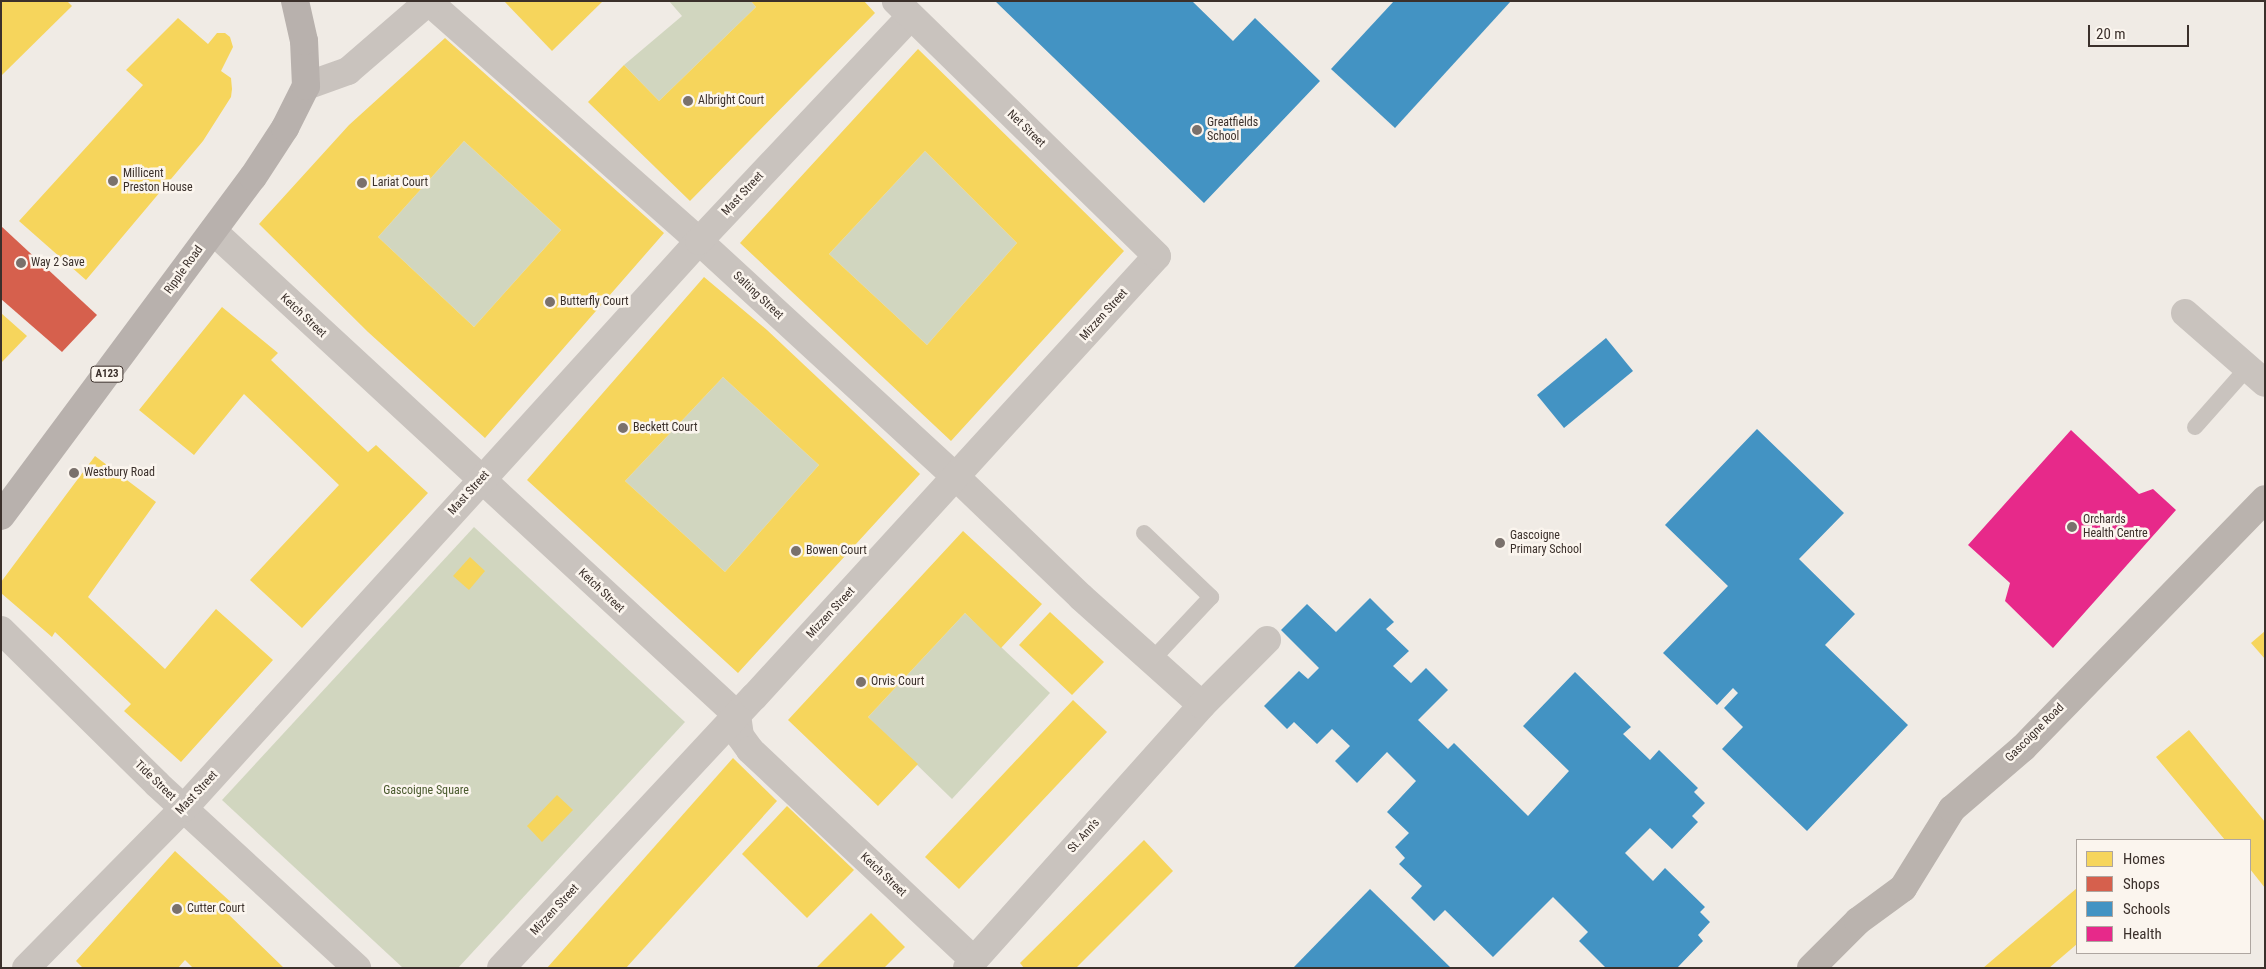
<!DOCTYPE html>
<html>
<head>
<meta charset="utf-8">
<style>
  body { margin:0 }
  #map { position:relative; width:2266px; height:969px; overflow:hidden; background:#f0ebe5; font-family:"Roboto Condensed",sans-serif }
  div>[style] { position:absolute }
  .green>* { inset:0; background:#d1d6bf }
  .homes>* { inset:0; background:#f6d55c }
  .shops>* { inset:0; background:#d6604d }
  .schools>* { inset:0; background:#4393c3 }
  .health>* { inset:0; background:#e7298a }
  .lane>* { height:16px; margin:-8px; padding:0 8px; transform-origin:8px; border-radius:8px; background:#c9c3be }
  .street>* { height:28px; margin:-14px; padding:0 14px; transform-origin:14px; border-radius:14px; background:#c9c3be }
  .secondary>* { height:28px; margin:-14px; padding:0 14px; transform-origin:14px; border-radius:14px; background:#bab3ae }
  .primary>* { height:28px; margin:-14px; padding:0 14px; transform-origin:14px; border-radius:14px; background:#b8b1ad }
  .dots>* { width:14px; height:14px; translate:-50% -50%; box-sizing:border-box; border:2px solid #fbf5ee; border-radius:50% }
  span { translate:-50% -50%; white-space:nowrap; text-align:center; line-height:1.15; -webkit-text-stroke:5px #fbf5ee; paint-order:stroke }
  .shield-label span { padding:1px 4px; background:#fbf5ee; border:1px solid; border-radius:4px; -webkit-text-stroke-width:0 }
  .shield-label { font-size:11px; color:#3b302b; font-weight:700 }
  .poi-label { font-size:12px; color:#3b302b }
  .left { translate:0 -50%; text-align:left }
  .street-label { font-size:12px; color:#3b302b }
  .park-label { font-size:12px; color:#4a5a2e }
  .frame { position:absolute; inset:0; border:2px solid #3b302b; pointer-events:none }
  .legend { position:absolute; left:2076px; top:839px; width:175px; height:115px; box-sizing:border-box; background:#fbf5ee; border:1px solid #aea6a0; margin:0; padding:6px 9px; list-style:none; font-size:15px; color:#3b302b }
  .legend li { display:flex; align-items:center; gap:10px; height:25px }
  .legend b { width:25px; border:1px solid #aea6a0 }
  .scale { position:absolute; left:2088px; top:25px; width:101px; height:22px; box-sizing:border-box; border:2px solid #3b302b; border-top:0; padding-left:6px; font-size:15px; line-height:18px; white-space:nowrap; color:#3b302b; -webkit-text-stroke:4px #fbf5ee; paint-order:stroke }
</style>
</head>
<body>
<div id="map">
  <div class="green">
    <div style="clip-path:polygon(669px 1px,751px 1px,756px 7px,659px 101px,624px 65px,682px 16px)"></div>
    <div style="clip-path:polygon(464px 141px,561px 230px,474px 327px,378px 237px)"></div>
    <div style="clip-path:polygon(925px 151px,1017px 243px,927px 345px,829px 254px)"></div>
    <div style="clip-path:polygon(723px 377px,819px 465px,725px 572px,625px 481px)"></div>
    <div style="clip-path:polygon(474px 527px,685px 722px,458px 968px,403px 968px,222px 800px)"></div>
    <div style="clip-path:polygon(965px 613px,1050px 693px,952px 799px,868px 717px)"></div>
  </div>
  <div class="homes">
    <div style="clip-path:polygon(1px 1px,67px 1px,72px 6px,1px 76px)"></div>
    <div style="clip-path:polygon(504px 1px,603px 1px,552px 51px)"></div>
    <div style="clip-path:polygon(751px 1px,864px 1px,875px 13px,690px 201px,588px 102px,624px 65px,659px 101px,756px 7px)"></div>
    <div style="clip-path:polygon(178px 18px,208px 44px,217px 33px,225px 33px,230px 37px,233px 47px,221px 71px,231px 78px,232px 89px,231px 97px,203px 141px,86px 280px,19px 221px,143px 85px,126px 70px)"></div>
    <div style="clip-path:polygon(evenodd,445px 38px,664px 233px,485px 438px,368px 332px,259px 224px,349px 125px,445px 38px,464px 141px,561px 230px,474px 327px,378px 237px,464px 141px)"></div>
    <div style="clip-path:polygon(evenodd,918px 49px,1124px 251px,951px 441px,740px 243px,918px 49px,925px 151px,1017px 243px,927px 345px,829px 254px,925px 151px)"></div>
    <div style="clip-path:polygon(evenodd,704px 277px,767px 330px,920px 474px,738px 673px,527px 480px,704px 277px,723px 377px,819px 465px,725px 572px,625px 481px,723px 377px)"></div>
    <div style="clip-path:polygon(222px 307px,278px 353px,271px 360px,368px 452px,376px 445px,428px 493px,302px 628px,250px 580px,339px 485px,244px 394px,194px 455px,139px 410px)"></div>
    <div style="clip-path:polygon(1px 313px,27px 336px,1px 363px)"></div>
    <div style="clip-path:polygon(95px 456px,156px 502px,88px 597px,165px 669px,216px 609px,273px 660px,181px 762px,124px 711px,131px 704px,55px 632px,52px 637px,1px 593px,1px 582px)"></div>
    <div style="clip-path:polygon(963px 531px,1042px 604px,1001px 648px,965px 613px,868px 717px,918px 764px,878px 806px,788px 720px)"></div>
    <div style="clip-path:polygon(470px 557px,485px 571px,469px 590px,453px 576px)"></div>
    <div style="clip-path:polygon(1050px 612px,1104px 662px,1072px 695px,1019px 645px)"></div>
    <div style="clip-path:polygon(2265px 631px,2265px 659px,2251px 643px)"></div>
    <div style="clip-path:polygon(1073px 700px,1107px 732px,959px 889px,925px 857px)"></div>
    <div style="clip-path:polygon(2189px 730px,2265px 822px,2265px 888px,2250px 869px,2250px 840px,2225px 840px,2156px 757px)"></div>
    <div style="clip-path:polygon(733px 758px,777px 801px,626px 968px,547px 968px)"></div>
    <div style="clip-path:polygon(557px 795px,573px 810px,542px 842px,527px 826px)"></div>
    <div style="clip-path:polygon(787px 806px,854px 870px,807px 918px,742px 854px)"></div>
    <div style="clip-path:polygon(1144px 840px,1173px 871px,1076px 968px,1024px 968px,1020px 963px)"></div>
    <div style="clip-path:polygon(175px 851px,234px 905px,227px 913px,284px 968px,193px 968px,185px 960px,178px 968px,83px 968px,76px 961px)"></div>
    <div style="clip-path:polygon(2077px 888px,2077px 944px,2049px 968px,1983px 968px)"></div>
    <div style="clip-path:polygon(871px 913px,905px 947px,884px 968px,816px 968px)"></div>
  </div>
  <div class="shops">
    <div style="clip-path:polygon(1px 226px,97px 315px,62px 352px,1px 299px)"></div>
  </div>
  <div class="schools">
    <div style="clip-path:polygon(995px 1px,1192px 1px,1233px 41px,1255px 18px,1320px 81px,1204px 203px)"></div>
    <div style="clip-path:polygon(1394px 1px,1511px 1px,1395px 128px,1331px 69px)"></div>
    <div style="clip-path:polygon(1606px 338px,1633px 371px,1564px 428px,1537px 395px)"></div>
    <div style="clip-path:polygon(1757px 429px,1844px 513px,1799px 559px,1855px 614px,1825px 645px,1908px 725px,1807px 831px,1722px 749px,1743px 727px,1724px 708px,1738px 693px,1733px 688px,1717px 705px,1663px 653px,1728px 586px,1665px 525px)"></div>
    <div style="clip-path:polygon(1370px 598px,1394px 622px,1386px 629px,1409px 651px,1393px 666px,1411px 683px,1426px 668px,1448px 690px,1418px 720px,1448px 749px,1454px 743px,1528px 816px,1569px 771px,1523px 726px,1575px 672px,1631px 727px,1623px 734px,1650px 760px,1659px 750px,1698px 788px,1694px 792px,1705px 803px,1692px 816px,1698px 822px,1672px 849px,1650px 828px,1625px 853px,1653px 881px,1665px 868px,1705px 907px,1700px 912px,1710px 922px,1698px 935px,1703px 941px,1677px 968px,1606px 968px,1579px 941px,1588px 932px,1553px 897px,1493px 957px,1445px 910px,1434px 921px,1411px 898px,1422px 886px,1399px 864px,1405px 858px,1395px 847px,1409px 833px,1387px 812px,1416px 781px,1387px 752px,1357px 783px,1335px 761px,1350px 746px,1332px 729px,1317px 744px,1294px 722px,1287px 729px,1264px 706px,1299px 671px,1308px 679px,1319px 668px,1281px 630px,1307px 604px,1336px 632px)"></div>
    <div style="clip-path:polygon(1370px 889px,1451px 968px,1293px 968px)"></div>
  </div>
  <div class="health">
    <div style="clip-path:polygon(2071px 430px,2139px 494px,2153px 489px,2176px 510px,2053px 648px,2005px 601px,2010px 583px,1968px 545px)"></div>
  </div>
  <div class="lane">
    <div style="left:2195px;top:427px;width:80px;rotate:-48.5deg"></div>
    <div style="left:1144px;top:533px;width:93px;rotate:43.7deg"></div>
    <div style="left:1211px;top:597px;width:88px;rotate:133.2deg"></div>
  </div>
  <div class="street">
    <div style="left:429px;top:2px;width:361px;rotate:41.5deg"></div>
    <div style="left:699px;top:241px;width:349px;rotate:42.6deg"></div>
    <div style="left:956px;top:477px;width:173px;rotate:43.8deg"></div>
    <div style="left:1081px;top:597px;width:162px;rotate:41.8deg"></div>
    <div style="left:306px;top:86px;width:45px;rotate:-19.7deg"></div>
    <div style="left:348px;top:71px;width:107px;rotate:-40.8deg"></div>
    <div style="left:213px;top:231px;width:713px;rotate:42.73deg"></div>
    <div style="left:737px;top:715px;width:21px;rotate:82deg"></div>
    <div style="left:740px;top:736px;width:17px;rotate:54deg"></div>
    <div style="left:750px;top:750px;width:307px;rotate:43.2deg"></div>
    <div style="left:2185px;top:313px;width:106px;rotate:41.2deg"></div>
    <div style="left:1px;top:630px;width:219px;rotate:44.6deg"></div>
    <div style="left:157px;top:784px;width:272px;rotate:42.6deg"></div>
    <div style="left:26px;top:968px;width:225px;rotate:-45.4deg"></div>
    <div style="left:184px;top:808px;width:766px;rotate:-47.75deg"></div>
    <div style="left:699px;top:241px;width:308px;rotate:-46.7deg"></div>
    <div style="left:501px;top:968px;width:371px;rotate:-47deg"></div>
    <div style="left:754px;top:697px;width:597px;rotate:-47.58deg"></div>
    <div style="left:1157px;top:256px;width:365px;rotate:-135.7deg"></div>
    <div style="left:967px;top:968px;width:353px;rotate:-48.2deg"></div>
    <div style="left:1202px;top:705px;width:92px;rotate:-45deg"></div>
  </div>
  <div class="secondary">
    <div style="left:1811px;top:968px;width:66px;rotate:-45deg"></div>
    <div style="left:1858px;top:921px;width:56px;rotate:-36.3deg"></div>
    <div style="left:1903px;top:888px;width:93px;rotate:-58.2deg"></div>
    <div style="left:1952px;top:809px;width:94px;rotate:-40.7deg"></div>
    <div style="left:2023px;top:748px;width:347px;rotate:-45.8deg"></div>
  </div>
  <div class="primary">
    <div style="left:1px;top:516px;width:422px;rotate:-53.4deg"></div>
    <div style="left:253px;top:177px;width:59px;rotate:-56.9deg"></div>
    <div style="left:285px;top:128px;width:47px;rotate:-63.4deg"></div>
    <div style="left:306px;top:86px;width:45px;rotate:-92.5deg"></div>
    <div style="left:304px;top:41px;width:41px;rotate:-102.7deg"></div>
  </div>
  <div class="dots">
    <div style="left:688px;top:101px;background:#7a716c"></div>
    <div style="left:1197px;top:130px;background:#7a716c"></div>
    <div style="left:113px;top:181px;background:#7a716c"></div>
    <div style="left:362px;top:183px;background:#7a716c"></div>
    <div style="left:21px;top:263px;background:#7a716c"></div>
    <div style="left:550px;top:302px;background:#7a716c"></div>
    <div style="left:623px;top:428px;background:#7a716c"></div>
    <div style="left:74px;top:473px;background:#7a716c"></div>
    <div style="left:2072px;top:527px;background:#7a716c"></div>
    <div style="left:1500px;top:543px;background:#7a716c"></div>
    <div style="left:796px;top:551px;background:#7a716c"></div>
    <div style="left:861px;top:682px;background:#7a716c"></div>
    <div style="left:177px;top:909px;background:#7a716c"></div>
  </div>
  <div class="shield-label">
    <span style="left:107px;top:374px">A123</span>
  </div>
  <div class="poi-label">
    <span class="left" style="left:698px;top:101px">Albright Court</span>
    <span class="left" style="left:1207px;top:130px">Greatfields<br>School</span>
    <span class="left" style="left:123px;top:181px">Millicent<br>Preston House</span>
    <span class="left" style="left:372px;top:183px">Lariat Court</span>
    <span class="left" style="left:31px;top:263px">Way 2 Save</span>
    <span class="left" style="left:560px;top:302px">Butterfly Court</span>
    <span class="left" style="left:633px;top:428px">Beckett Court</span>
    <span class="left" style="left:84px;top:473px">Westbury Road</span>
    <span class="left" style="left:2083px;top:527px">Orchards<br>Health Centre</span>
    <span class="left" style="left:1510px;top:543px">Gascoigne<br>Primary School</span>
    <span class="left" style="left:806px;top:551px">Bowen Court</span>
    <span class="left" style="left:871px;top:682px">Orvis Court</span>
    <span class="left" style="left:187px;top:909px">Cutter Court</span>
  </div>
  <div class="street-label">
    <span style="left:1026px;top:129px;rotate:44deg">Net Street</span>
    <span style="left:743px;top:194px;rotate:-47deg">Mast Street</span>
    <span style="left:184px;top:270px;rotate:-54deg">Ripple Road</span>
    <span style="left:758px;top:296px;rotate:43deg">Salting Street</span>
    <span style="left:1104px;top:315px;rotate:-48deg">Mizzen Street</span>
    <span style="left:303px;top:316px;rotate:43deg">Ketch Street</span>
    <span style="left:469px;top:493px;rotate:-48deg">Mast Street</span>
    <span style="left:601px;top:591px;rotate:43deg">Ketch Street</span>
    <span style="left:831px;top:613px;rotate:-47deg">Mizzen Street</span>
    <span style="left:2035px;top:733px;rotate:-45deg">Gascoigne Road</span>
    <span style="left:155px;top:781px;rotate:44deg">Tide Street</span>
    <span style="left:197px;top:793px;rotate:-47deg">Mast Street</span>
    <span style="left:1084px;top:836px;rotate:-48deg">St. Ann's</span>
    <span style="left:883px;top:875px;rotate:43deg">Ketch Street</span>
    <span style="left:555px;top:910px;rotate:-47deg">Mizzen Street</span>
  </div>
  <div class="park-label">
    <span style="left:426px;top:791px">Gascoigne Square</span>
  </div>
  <div class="frame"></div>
  <ul class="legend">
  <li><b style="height:14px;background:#f6d55c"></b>Homes</li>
  <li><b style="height:14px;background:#d6604d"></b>Shops</li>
  <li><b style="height:14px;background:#4393c3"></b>Schools</li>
  <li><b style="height:14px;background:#e7298a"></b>Health</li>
  </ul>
  <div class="scale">20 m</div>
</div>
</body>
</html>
